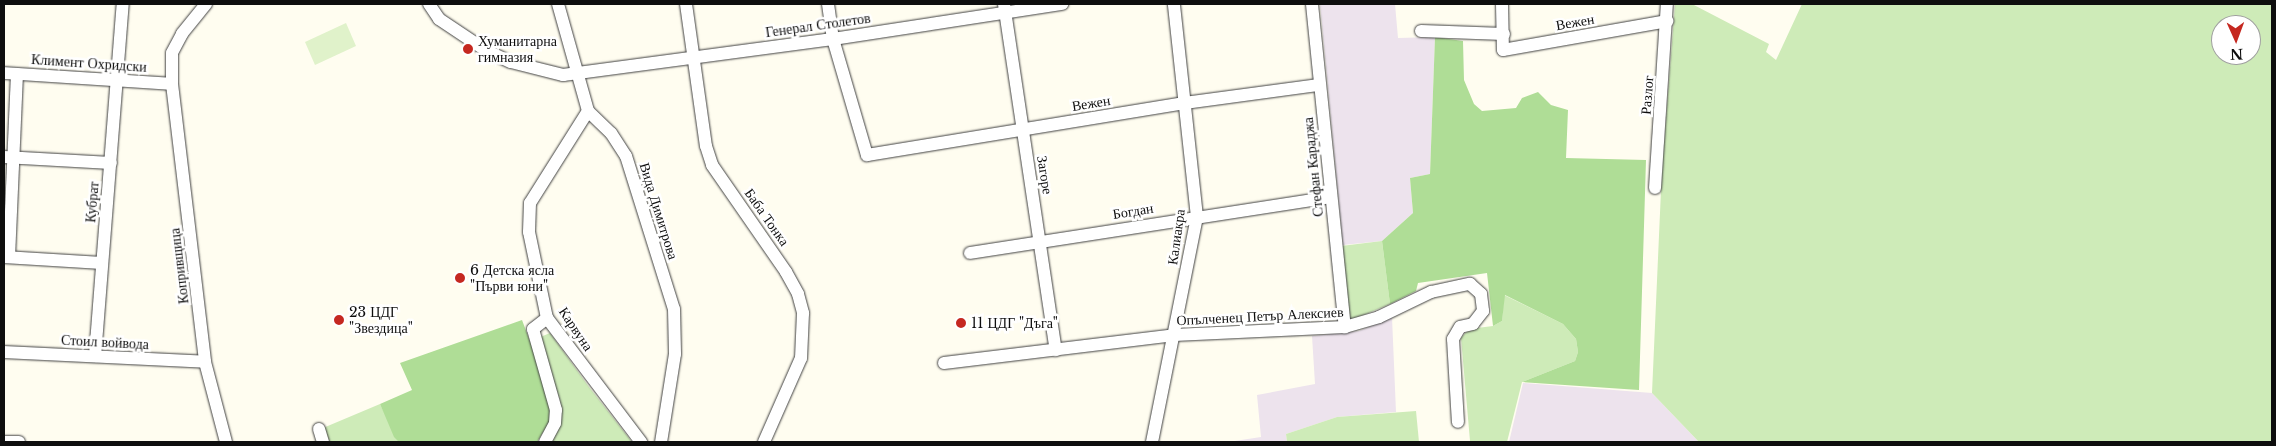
<!DOCTYPE html>
<html>
<head>
<meta charset="utf-8">
<style>
  body { margin:0 }
  #map { position:relative; width:2276px; height:446px; overflow:hidden; background:#fffdf0; font-family:"Libre Baskerville",serif }
  div>[style] { position:absolute }
  .industrial>* { inset:0; background:#ede3ed }
  .green>* { inset:0; background:#ceebb8 }
  .forest>* { inset:0; background:#afdd96 }
  .pitch>* { inset:0; background:#e0f2ca }
  .roads { filter:drop-shadow(0 0 1px #414141) drop-shadow(0 0 1px #414141) }
  .minor>* { height:12px; margin:-6px; padding:0 6px; transform-origin:6px; border-radius:6px; background:#fff }
  .dots>* { width:14px; height:14px; translate:-50% -50%; box-sizing:border-box; border:2px solid #fff; border-radius:50% }
  span { translate:-50% -50%; white-space:nowrap; text-align:center; line-height:1.15; -webkit-text-stroke:5px #fff; paint-order:stroke }
  .street-label { font-size:14px; color:#0e0e0e }
  .poi-label { font-size:14px; color:#0e0e0e }
  .left { translate:0 -50%; text-align:left }
  .frame { position:absolute; inset:0; border:5px solid #0e0e0e; pointer-events:none }
  .north { position:absolute; left:2211px; top:15px; width:50px; height:50px; box-sizing:border-box; background:#fff; border:1px solid #9f9f9f; border-radius:50%; rotate:178deg; font-size:14px; font-weight:700; line-height:20px; text-align:center; color:#0e0e0e }
  .north::after { content:''; display:block; margin:auto; width:18px; height:22px; background:#c52820; clip-path:polygon(50% 0,100% 100%,50% 72%,0 100%) }
</style>
</head>
<body>
<div id="map">
  <div class="industrial">
    <div style="clip-path:polygon(1320px 4px,1395px 4px,1398px 38px,1435px 37px,1430px 174px,1410px 178px,1413px 213px,1382px 241px,1343px 245px)"></div>
    <div style="clip-path:polygon(1392px 317px,1396px 412px,1337px 417px,1286px 434px,1287px 442px,1228px 442px,1261px 437px,1257px 395px,1315px 384px,1312px 336px,1359px 331px)"></div>
    <div style="clip-path:polygon(1523px 383px,1652px 393px,1699px 442px,1509px 442px)"></div>
  </div>
  <div class="green">
    <div style="clip-path:polygon(evenodd,1692px 4px,1769px 44px,1766px 52px,1776px 60px,1802px 4px,2272px 4px,2272px 442px,1699px 442px,1652px 393px,1662px 168px,1675px 5px,1692px 4px,2221px 25px,2251px 25px,2251px 55px,2221px 55px,2221px 25px)"></div>
    <div style="clip-path:polygon(1382px 241px,1390px 304px,1354px 319px,1349px 318px,1341px 246px)"></div>
    <div style="clip-path:polygon(1504px 295px,1563px 324px,1576px 339px,1578px 352px,1575px 361px,1522px 382px,1507px 442px,1464px 442px,1470px 441px,1461px 338px,1469px 329px,1493px 326px,1502px 321px)"></div>
    <div style="clip-path:polygon(550px 333px,589px 387px,632px 442px,552px 442px,561px 421px,560px 400px,538px 338px)"></div>
    <div style="clip-path:polygon(380px 404px,399px 442px,329px 442px,323px 428px)"></div>
    <div style="clip-path:polygon(1416px 411px,1419px 442px,1287px 442px,1286px 434px,1337px 417px)"></div>
  </div>
  <div class="forest">
    <div style="clip-path:polygon(1435px 37px,1463px 41px,1464px 80px,1474px 104px,1482px 111px,1516px 108px,1522px 98px,1538px 92px,1551px 105px,1568px 110px,1566px 158px,1646px 160px,1639px 390px,1522px 382px,1575px 361px,1578px 352px,1576px 339px,1563px 324px,1505px 295px,1502px 321px,1493px 326px,1487px 273px,1418px 283px,1416px 291px,1390px 304px,1382px 241px,1413px 213px,1410px 178px,1430px 174px)"></div>
    <div style="clip-path:polygon(522px 320px,551px 397px,553px 416px,537px 442px,399px 442px,394px 437px,380px 404px,412px 390px,400px 363px)"></div>
  </div>
  <div class="pitch">
    <div style="clip-path:polygon(346px 23px,356px 46px,315px 65px,305px 42px)"></div>
  </div>
  <div class="roads">
    <div class="minor">
      <div style="left:206px;top:4px;width:38px;rotate:129deg"></div>
      <div style="left:182px;top:34px;width:21px;rotate:118deg"></div>
      <div style="left:172px;top:53px;width:31px;rotate:90deg"></div>
      <div style="left:172px;top:84px;width:280px;rotate:83.2deg"></div>
      <div style="left:205px;top:362px;width:83px;rotate:75.3deg"></div>
      <div style="left:429px;top:4px;width:18px;rotate:56deg"></div>
      <div style="left:439px;top:19px;width:58px;rotate:33.7deg"></div>
      <div style="left:487px;top:51px;width:26px;rotate:25deg"></div>
      <div style="left:511px;top:62px;width:54px;rotate:14deg"></div>
      <div style="left:563px;top:75px;width:272px;rotate:-7.6deg"></div>
      <div style="left:833px;top:39px;width:232px;rotate:-8.7deg"></div>
      <div style="left:558px;top:4px;width:111px;rotate:74.3deg"></div>
      <div style="left:588px;top:111px;width:32px;rotate:44deg"></div>
      <div style="left:611px;top:133px;width:27px;rotate:57deg"></div>
      <div style="left:626px;top:156px;width:160px;rotate:72.6deg"></div>
      <div style="left:674px;top:309px;width:45px;rotate:88.7deg"></div>
      <div style="left:675px;top:354px;width:89px;rotate:99deg"></div>
      <div style="left:686px;top:4px;width:143px;rotate:82deg"></div>
      <div style="left:706px;top:146px;width:20px;rotate:72deg"></div>
      <div style="left:712px;top:165px;width:130px;rotate:55.3deg"></div>
      <div style="left:786px;top:272px;width:25px;rotate:61deg"></div>
      <div style="left:798px;top:294px;width:20px;rotate:75deg"></div>
      <div style="left:803px;top:313px;width:45px;rotate:92.5deg"></div>
      <div style="left:801px;top:358px;width:92px;rotate:113.8deg"></div>
      <div style="left:828px;top:4px;width:35px;rotate:82deg"></div>
      <div style="left:833px;top:39px;width:121px;rotate:73.7deg"></div>
      <div style="left:867px;top:155px;width:322px;rotate:-9.3deg"></div>
      <div style="left:1185px;top:103px;width:135px;rotate:-7.7deg"></div>
      <div style="left:1004px;top:4px;width:350px;rotate:81.5deg"></div>
      <div style="left:1312px;top:4px;width:325px;rotate:84.2deg"></div>
      <div style="left:1502px;top:4px;width:46px;rotate:88.8deg"></div>
      <div style="left:1503px;top:50px;width:167px;rotate:-10deg"></div>
      <div style="left:1421px;top:31px;width:83px;rotate:2.1deg"></div>
      <div style="left:4px;top:73px;width:168px;rotate:3.7deg"></div>
      <div style="left:588px;top:111px;width:109px;rotate:122.2deg"></div>
      <div style="left:530px;top:203px;width:29px;rotate:92deg"></div>
      <div style="left:529px;top:232px;width:88px;rotate:78.2deg"></div>
      <div style="left:547px;top:318px;width:156px;rotate:52.8deg"></div>
      <div style="left:4px;top:157px;width:107px;rotate:3.2deg"></div>
      <div style="left:1655px;top:188px;width:184px;rotate:-86.3deg"></div>
      <div style="left:970px;top:253px;width:364px;rotate:-8.8deg"></div>
      <div style="left:4px;top:257px;width:98px;rotate:3.5deg"></div>
      <div style="left:9px;top:257px;width:183px;rotate:-87.5deg"></div>
      <div style="left:4px;top:352px;width:201px;rotate:2.8deg"></div>
      <div style="left:95px;top:356px;width:353px;rotate:-85.5deg"></div>
      <div style="left:944px;top:363px;width:232px;rotate:-6.9deg"></div>
      <div style="left:1174px;top:335px;width:171px;rotate:-2.7deg"></div>
      <div style="left:1345px;top:327px;width:35px;rotate:-16deg"></div>
      <div style="left:1379px;top:317px;width:58px;rotate:-25.7deg"></div>
      <div style="left:1431px;top:292px;width:40px;rotate:-12deg"></div>
      <div style="left:1470px;top:284px;width:15px;rotate:42deg"></div>
      <div style="left:1481px;top:294px;width:17px;rotate:83deg"></div>
      <div style="left:1483px;top:311px;width:16px;rotate:128deg"></div>
      <div style="left:1473px;top:324px;width:13px;rotate:167deg"></div>
      <div style="left:1460px;top:327px;width:14px;rotate:120deg"></div>
      <div style="left:1453px;top:339px;width:83px;rotate:86.6deg"></div>
      <div style="left:319px;top:429px;width:14px;rotate:73deg"></div>
      <div style="left:4px;top:442px;width:15px"></div>
      <div style="left:545px;top:442px;width:21px;rotate:-62deg"></div>
      <div style="left:555px;top:423px;width:13px;rotate:-86deg"></div>
      <div style="left:556px;top:410px;width:84px;rotate:-105.9deg"></div>
      <div style="left:533px;top:329px;width:18px;rotate:-38deg"></div>
      <div style="left:1152px;top:442px;width:229px;rotate:-78.7deg"></div>
      <div style="left:1197px;top:217px;width:214px;rotate:-96.2deg"></div>
    </div>
  </div>
  <div class="dots">
    <div style="left:468px;top:49px;background:#c52820"></div>
    <div style="left:460px;top:278px;background:#c52820"></div>
    <div style="left:339px;top:320px;background:#c52820"></div>
    <div style="left:961px;top:323px;background:#c52820"></div>
  </div>
  <div class="street-label">
    <span style="left:1575px;top:22px;rotate:-10deg">Вежен</span>
    <span style="left:818px;top:25px;rotate:-8deg">Генерал Столетов</span>
    <span style="left:89px;top:63px;rotate:4deg">Климент Охридски</span>
    <span style="left:1647px;top:95px;rotate:-86deg">Разлог</span>
    <span style="left:1091px;top:103px;rotate:-9deg">Вежен</span>
    <span style="left:1313px;top:167px;rotate:-96deg">Стефан Караджа</span>
    <span style="left:1045px;top:175px;rotate:81deg">Загоре</span>
    <span style="left:92px;top:202px;rotate:-85deg">Кубрат</span>
    <span style="left:659px;top:211px;rotate:73deg">Вида Димитрова</span>
    <span style="left:1133px;top:211px;rotate:-9deg">Богдан</span>
    <span style="left:767px;top:217px;rotate:55deg">Баба Тонка</span>
    <span style="left:1176px;top:237px;rotate:-82deg">Калиакра</span>
    <span style="left:179px;top:266px;rotate:-97deg">Копривщица</span>
    <span style="left:1260px;top:316px;rotate:-3deg">Опълченец Петър Алексиев</span>
    <span style="left:576px;top:329px;rotate:56deg">Карвуна</span>
    <span style="left:105px;top:342px;rotate:3deg">Стоил войвода</span>
  </div>
  <div class="poi-label">
    <span class="left" style="left:478px;top:49px">Хуманитарна<br>гимназия</span>
    <span class="left" style="left:470px;top:278px">6 Детска ясла<br>"Първи юни"</span>
    <span class="left" style="left:349px;top:320px">23 ЦДГ<br>"Звездица"</span>
    <span class="left" style="left:971px;top:323px">11 ЦДГ "Дъга"</span>
  </div>
  <div class="frame"></div>
  <div class="north">N</div>
</div>
</body>
</html>
